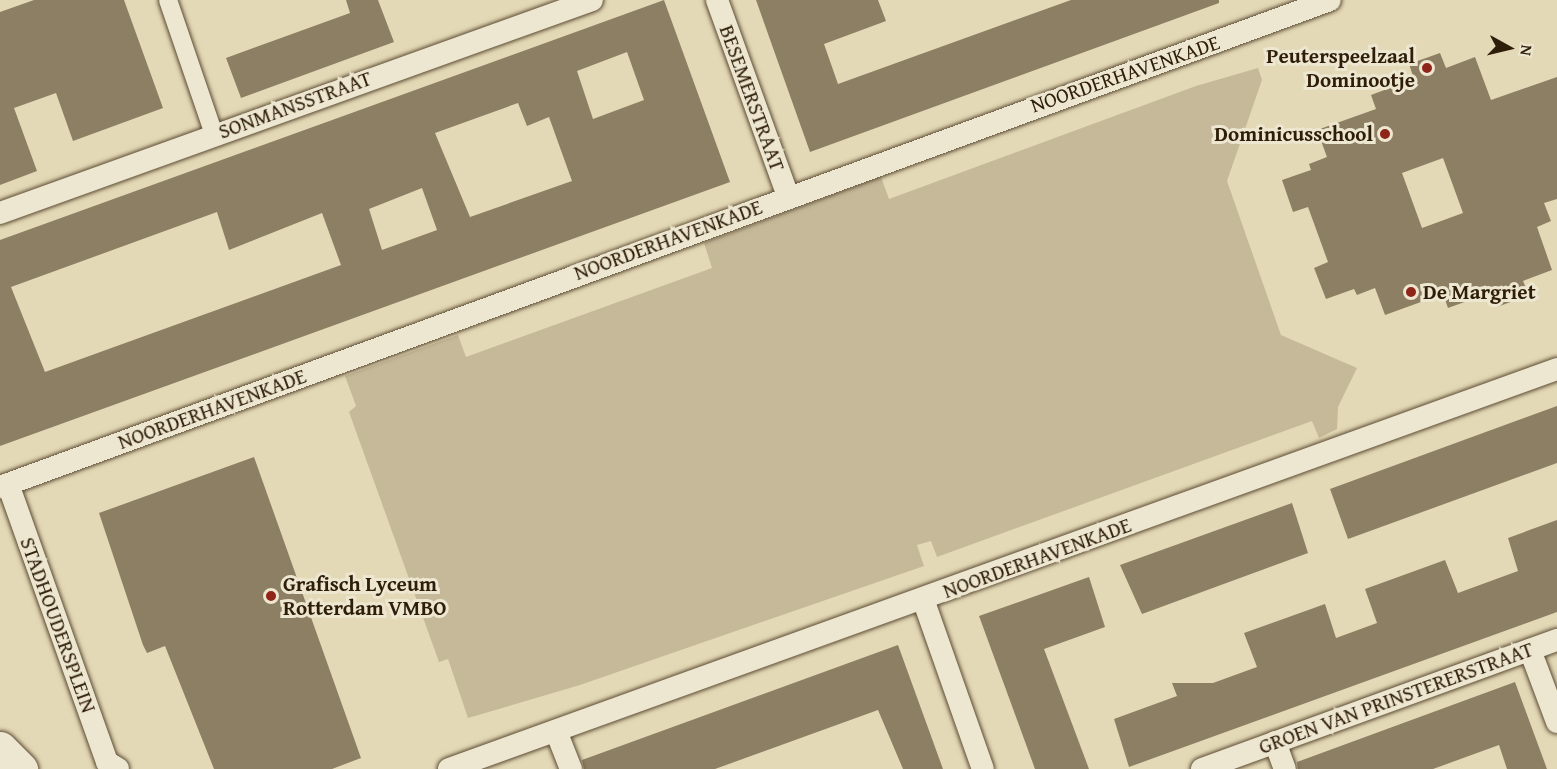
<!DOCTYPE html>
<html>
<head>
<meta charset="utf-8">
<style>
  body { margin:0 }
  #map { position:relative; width:1557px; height:769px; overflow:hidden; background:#e4d9b6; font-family:"Gentium Book Plus",serif }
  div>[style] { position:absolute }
  .green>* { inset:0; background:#c5b999 }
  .building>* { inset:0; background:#8d7f63 }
  .roads { filter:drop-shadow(0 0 2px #5c4c34) drop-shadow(0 0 2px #5c4c34) }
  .pedestrian>* { height:18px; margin:-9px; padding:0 9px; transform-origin:9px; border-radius:9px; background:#ede6d0 }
  .minor>* { height:22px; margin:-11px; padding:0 11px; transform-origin:11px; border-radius:11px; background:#ede6d0 }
  .secondary>* { height:33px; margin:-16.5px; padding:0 16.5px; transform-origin:16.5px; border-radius:16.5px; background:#ede6d0 }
  .dots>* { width:16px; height:16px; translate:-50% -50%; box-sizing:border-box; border:3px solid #ede6d0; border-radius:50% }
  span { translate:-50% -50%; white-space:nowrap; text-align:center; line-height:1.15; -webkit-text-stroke:6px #ede6d0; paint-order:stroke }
  .poi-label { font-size:21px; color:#2e1d09; font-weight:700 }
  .right { translate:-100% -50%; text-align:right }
  .left { translate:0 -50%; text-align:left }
  .street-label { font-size:21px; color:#2e1d09 }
  .north { position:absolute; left:1479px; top:18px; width:60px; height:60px; -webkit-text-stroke:4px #ede6d0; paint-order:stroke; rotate:98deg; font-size:16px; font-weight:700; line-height:24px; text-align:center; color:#2e1d09 }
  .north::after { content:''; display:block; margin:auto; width:21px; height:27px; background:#2e1d09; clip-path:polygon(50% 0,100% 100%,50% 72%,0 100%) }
</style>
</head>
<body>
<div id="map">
  <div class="green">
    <div style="clip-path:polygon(1258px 68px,1262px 80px,1227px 181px,1281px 335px,1357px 368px,1338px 407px,1337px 429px,1319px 438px,1312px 421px,937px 557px,931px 541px,917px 545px,924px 566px,580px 685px,468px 718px,448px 659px,439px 662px,349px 412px,356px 406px,345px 376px,458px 335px,466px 357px,712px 268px,704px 243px,881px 177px,889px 199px,1196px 86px)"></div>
  </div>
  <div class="building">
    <div style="clip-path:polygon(34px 0,124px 0,163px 108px,73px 141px,56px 93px,14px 108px,37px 171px,0 185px,0 12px)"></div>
    <div style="clip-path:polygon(346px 0,378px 0,394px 42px,241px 98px,226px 58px,350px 13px)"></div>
    <div style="clip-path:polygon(evenodd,664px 0,730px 182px,0 446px,0 240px,664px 0,627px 52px,644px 100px,593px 119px,577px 71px,627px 52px,664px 0,518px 103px,527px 126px,549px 117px,572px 181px,470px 217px,435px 133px,518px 103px,664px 0,422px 188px,437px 230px,382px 250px,369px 209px,422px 188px,664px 0,217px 212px,229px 250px,322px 213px,341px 265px,45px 372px,11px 287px,217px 212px)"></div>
    <div style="clip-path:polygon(756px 0,878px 0,886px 21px,824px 44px,838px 84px,1071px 0,1219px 0,1219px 3px,810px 152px)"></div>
    <div style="clip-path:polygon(evenodd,1440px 53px,1446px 68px,1475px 57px,1491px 100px,1557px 77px,1557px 199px,1544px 203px,1551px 221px,1537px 227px,1552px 270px,1523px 281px,1529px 295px,1497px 307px,1492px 292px,1448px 308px,1443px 294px,1385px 315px,1375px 288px,1357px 295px,1354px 289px,1326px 299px,1314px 268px,1328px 262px,1308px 207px,1293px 212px,1282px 180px,1311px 170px,1309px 164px,1327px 157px,1317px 130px,1376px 109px,1371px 95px,1414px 79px,1409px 64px,1440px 53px,1443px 158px,1463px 213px,1422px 228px,1402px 173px,1443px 158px)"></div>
    <div style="clip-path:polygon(1557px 406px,1557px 463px,1348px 539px,1330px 489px)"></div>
    <div style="clip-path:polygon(254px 457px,361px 758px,332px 769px,214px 769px,165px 646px,147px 653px,143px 645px,99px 513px)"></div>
    <div style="clip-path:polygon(1292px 503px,1308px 553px,1142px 614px,1120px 565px)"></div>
    <div style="clip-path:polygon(1557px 520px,1557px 612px,1129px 767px,1114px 719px,1177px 696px,1172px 683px,1213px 683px,1257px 667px,1244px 633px,1325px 604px,1336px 638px,1377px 623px,1365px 589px,1445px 560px,1458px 593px,1518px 571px,1508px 538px)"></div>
    <div style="clip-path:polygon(1089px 577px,1105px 627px,1044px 649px,1089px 769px,1035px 769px,979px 616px)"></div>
    <div style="clip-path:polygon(898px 645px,943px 769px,903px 769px,878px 710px,715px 769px,584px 769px,582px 760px)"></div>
    <div style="clip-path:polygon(1515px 682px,1547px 769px,1507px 769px,1499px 745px,1433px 769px,1298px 769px,1297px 762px)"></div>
  </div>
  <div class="roads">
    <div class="pedestrian">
      <div style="left:168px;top:0;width:142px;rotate:71.1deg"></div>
    </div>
    <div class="minor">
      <div style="left:717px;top:0;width:208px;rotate:70.1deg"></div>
      <div style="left:0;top:213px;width:629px;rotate:-19.79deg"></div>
      <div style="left:8px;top:484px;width:295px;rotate:70.4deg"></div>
      <div style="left:107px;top:762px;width:13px;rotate:32deg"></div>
      <div style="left:0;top:487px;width:1416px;rotate:-20.11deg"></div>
      <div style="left:923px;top:599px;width:180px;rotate:70.6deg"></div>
      <div style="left:1530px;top:650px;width:77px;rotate:69.4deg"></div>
      <div style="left:556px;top:731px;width:41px;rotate:68.5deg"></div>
      <div style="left:1275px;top:742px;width:29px;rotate:70deg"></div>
      <div style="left:449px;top:769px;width:1178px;rotate:-19.85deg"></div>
      <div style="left:1202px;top:769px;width:378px;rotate:-20deg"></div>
    </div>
    <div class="secondary">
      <div style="left:0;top:748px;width:30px;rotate:45deg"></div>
    </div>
  </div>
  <div class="dots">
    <div style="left:1427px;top:68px;background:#8f2418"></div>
    <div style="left:1385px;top:134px;background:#8f2418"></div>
    <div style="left:1411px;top:292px;background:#8f2418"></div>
    <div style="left:271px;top:596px;background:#8f2418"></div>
  </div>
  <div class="poi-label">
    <span class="right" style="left:1415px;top:68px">Peuterspeelzaal<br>Dominootje</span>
    <span class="right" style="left:1373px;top:134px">Dominicusschool</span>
    <span class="left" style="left:1423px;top:292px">De Margriet</span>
    <span class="left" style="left:283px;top:596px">Grafisch Lyceum<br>Rotterdam VMBO</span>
  </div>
  <div class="street-label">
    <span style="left:1125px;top:74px;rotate:-19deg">NOORDERHAVENKADE</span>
    <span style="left:752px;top:98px;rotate:70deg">BESEMERSTRAAT</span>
    <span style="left:295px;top:105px;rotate:-20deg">SONMANSSTRAAT</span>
    <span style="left:668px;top:240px;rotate:-20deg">NOORDERHAVENKADE</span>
    <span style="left:212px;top:409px;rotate:-20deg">NOORDERHAVENKADE</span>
    <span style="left:1037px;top:558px;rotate:-20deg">NOORDERHAVENKADE</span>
    <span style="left:58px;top:625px;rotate:70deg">STADHOUDERSPLEIN</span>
    <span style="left:1396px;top:698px;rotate:-20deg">GROEN VAN PRINSTERERSTRAAT</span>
  </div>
  <div class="north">N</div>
</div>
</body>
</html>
